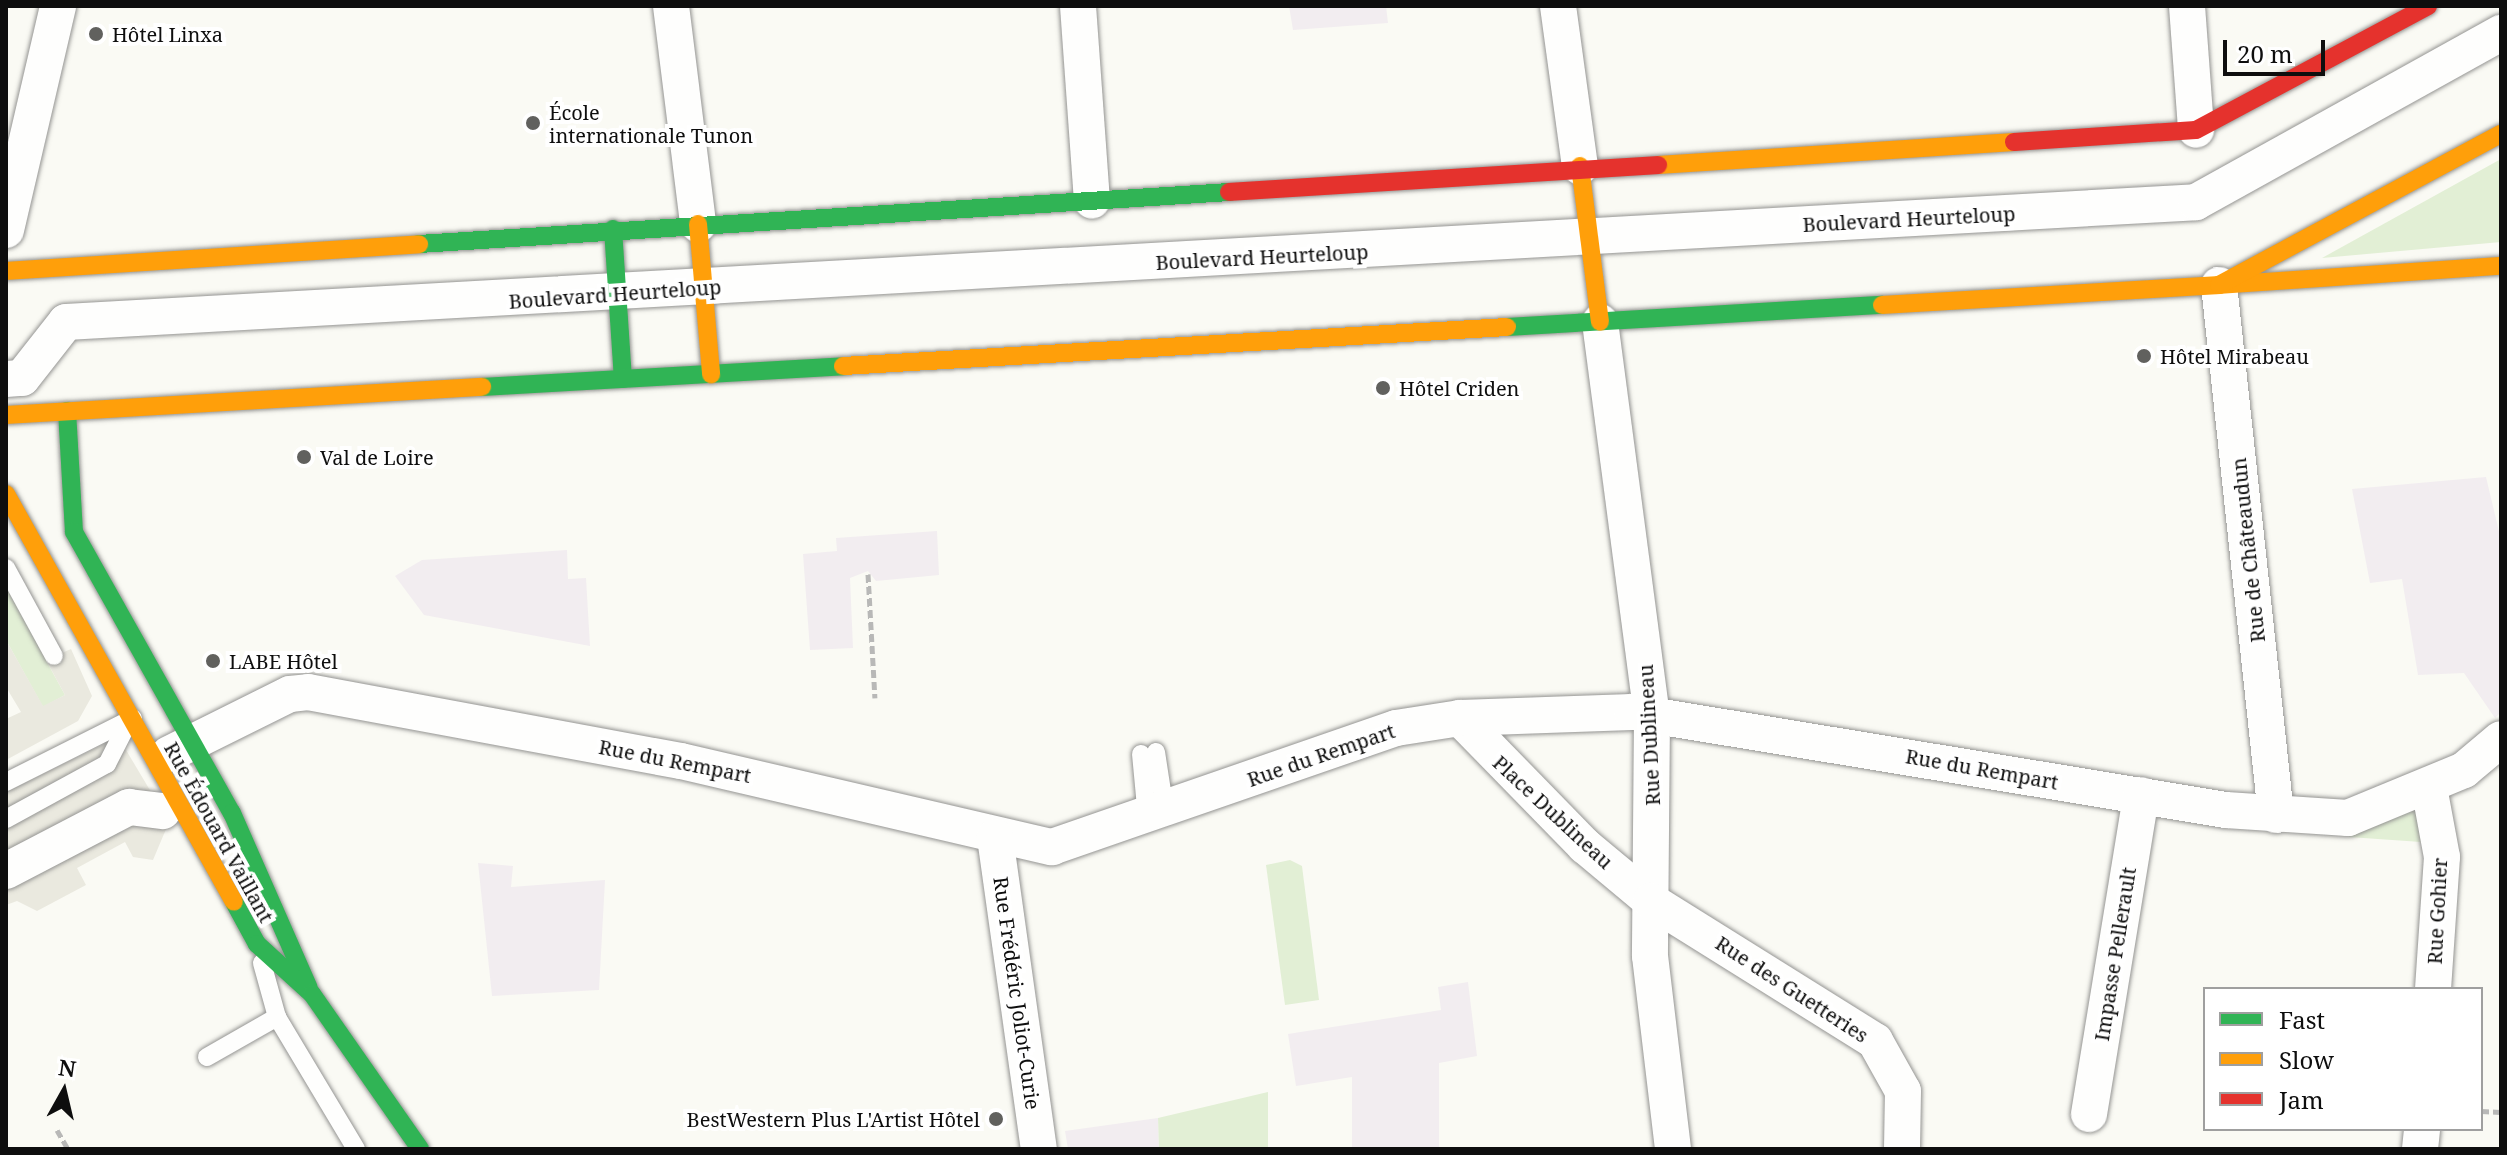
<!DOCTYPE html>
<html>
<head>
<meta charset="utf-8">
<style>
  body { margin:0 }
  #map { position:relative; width:2507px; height:1155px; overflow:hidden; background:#fafaf4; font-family:"Noto Serif",serif }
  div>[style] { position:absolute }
  .industrial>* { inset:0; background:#f2edf0 }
  .green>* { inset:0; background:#e2efd5 }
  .plaza>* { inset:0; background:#eae9df }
  .path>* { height:5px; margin-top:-2.5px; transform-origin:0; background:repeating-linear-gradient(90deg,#b8b8b7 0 8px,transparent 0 12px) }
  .roads { filter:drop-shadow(0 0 2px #949492) drop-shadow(0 0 2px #949492) }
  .lane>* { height:18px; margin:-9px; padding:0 9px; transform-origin:9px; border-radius:9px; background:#fefefd }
  .street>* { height:36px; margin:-18px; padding:0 18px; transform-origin:18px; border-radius:18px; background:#fefefd }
  .fast>* { height:18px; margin:-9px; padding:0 9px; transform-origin:9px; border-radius:9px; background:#30b455 }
  .slow>* { height:18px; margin:-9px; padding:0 9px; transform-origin:9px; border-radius:9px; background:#ff9f0a }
  .jam>* { height:18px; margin:-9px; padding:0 9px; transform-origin:9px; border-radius:9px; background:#e5322d }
  .dots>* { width:22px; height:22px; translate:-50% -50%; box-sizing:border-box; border:4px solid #fff; border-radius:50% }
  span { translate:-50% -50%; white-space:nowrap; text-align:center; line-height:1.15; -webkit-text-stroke:8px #fff; paint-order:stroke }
  .poi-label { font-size:20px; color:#0e0e0e }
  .left { translate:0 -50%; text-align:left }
  .right { translate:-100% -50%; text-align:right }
  .street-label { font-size:20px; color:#0e0e0e }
  .frame { position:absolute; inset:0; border:8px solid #0e0e0e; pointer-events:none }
  .legend { position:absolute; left:2203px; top:987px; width:280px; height:144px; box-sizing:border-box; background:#fff; border:2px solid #9f9f9f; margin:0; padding:10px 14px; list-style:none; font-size:24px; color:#0e0e0e }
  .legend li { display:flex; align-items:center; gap:16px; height:40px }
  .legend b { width:40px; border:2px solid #9f9f9f }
  .north { position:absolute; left:24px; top:1051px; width:80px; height:80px; -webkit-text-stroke:6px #fff; paint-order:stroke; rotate:8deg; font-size:22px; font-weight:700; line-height:32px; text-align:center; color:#0e0e0e }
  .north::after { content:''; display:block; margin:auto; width:28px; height:36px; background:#0e0e0e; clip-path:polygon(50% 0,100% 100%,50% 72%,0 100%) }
  .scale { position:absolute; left:2223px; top:40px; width:102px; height:36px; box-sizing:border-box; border:4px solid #0e0e0e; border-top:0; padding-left:10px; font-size:24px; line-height:28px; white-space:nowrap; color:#0e0e0e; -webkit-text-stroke:6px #fff; paint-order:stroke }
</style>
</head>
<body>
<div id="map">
  <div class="industrial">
    <div style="clip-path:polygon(1289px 6px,1386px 6px,1388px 23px,1293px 30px)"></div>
    <div style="clip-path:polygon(2486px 477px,2501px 540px,2501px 712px,2495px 718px,2464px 673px,2418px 675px,2402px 579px,2370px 583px,2352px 489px)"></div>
    <div style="clip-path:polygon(937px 531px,939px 575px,876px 581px,868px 571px,850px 578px,853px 648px,810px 650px,803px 554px,837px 551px,836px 538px)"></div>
    <div style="clip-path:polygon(567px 550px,568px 579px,586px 578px,590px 646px,424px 615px,395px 576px,422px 560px)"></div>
    <div style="clip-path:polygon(478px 863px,513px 866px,511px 887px,605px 880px,599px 990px,492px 996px)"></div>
    <div style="clip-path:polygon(1468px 982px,1477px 1056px,1439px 1063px,1439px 1149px,1352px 1149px,1352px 1077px,1296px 1086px,1288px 1034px,1441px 1010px,1438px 987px)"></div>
    <div style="clip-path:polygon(1158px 1118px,1159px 1149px,1068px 1149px,1065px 1131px)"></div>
  </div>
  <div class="green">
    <div style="clip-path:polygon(2501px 159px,2501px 242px,2322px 258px)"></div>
    <div style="clip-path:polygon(6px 587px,65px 695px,43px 707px,6px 640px)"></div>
    <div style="clip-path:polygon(2419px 808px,2430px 835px,2421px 842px,2349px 837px,2353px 825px)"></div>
    <div style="clip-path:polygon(1290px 860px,1302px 866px,1319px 1000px,1285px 1005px,1266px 865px)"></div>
    <div style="clip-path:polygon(1268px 1092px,1268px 1149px,1159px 1149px,1158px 1118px)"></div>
  </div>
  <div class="plaza">
    <div style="clip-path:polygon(6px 640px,43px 706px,65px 695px,46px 660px,71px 649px,92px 696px,78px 721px,6px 760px,6px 719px,21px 712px,6px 687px)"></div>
    <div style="clip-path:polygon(106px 743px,126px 750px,169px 822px,153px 860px,133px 857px,125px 842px,77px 868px,86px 885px,37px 911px,17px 901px,6px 905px,6px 792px)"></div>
  </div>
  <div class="path">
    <div style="left:868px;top:574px;width:124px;rotate:86.8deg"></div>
    <div style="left:2481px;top:1111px;width:20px;rotate:3deg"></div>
    <div style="left:57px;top:1130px;width:22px;rotate:60deg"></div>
  </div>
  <div class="roads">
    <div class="lane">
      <div style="left:6px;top:568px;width:100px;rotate:61.4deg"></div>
      <div style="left:1156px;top:752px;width:60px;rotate:81.3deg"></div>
      <div style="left:1141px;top:754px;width:63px;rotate:84.6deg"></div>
      <div style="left:6px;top:782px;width:142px;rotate:-26.7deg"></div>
      <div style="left:6px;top:819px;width:115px;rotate:-28.6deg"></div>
      <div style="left:107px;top:764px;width:48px;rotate:-62.9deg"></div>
      <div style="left:262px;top:963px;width:56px;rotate:74.5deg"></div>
      <div style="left:277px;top:1017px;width:154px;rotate:59.1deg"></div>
      <div style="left:207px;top:1057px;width:81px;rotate:-29.7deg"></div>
    </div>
    <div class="street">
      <div style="left:671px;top:6px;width:220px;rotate:82.9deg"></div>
      <div style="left:1078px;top:6px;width:195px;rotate:85.9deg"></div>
      <div style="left:1558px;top:6px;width:162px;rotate:82.2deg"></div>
      <div style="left:2187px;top:6px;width:124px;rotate:85.8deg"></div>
      <div style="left:6px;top:230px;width:230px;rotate:-76.9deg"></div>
      <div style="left:2219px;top:285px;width:533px;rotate:83.86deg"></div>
      <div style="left:1600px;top:322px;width:397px;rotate:82.5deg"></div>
      <div style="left:1652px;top:716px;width:240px;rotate:90.5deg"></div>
      <div style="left:1650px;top:956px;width:194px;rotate:83.2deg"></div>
      <div style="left:6px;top:379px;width:16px;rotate:-4deg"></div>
      <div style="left:22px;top:378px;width:71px;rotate:-51.8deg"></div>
      <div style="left:66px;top:322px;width:2133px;rotate:-3.22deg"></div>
      <div style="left:2196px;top:202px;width:349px;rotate:-29deg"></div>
      <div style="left:1460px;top:718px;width:179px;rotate:45.7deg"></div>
      <div style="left:1585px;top:846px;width:86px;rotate:39.8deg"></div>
      <div style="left:1651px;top:901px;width:264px;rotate:32deg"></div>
      <div style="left:1875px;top:1041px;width:57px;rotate:60.8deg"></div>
      <div style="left:1903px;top:1091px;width:58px;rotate:91deg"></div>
      <div style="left:169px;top:754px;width:135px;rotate:-26.4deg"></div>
      <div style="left:290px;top:694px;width:18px;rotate:-6deg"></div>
      <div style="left:308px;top:692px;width:379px;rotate:10.5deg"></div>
      <div style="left:681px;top:761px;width:381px;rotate:13.1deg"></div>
      <div style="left:1052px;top:847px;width:364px;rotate:-19.1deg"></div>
      <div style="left:1396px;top:728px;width:65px;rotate:-8.9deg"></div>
      <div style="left:1460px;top:718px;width:172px;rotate:-2deg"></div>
      <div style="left:1632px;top:712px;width:602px;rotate:9.37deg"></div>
      <div style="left:2226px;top:810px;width:122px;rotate:3.8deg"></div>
      <div style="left:2348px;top:818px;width:126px;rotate:-22.5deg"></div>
      <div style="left:2464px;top:770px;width:48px;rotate:-40deg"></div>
      <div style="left:2429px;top:787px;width:71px;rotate:79.5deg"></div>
      <div style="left:2442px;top:857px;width:132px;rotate:93.9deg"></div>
      <div style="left:995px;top:837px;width:315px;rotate:82deg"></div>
      <div style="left:6px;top:871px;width:139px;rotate:-27.5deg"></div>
      <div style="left:129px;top:807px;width:34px;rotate:7deg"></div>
      <div style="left:2089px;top:1114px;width:323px;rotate:-80.7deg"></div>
      <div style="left:2420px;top:1149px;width:20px;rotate:-84deg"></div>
    </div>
    <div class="fast">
      <div style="left:613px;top:229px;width:150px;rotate:86.2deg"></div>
      <div style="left:419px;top:244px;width:812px;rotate:-3.67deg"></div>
      <div style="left:1507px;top:327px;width:376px;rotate:-3.4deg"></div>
      <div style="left:482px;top:387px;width:362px;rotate:-3.3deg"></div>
      <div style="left:67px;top:411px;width:121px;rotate:86.7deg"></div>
      <div style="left:74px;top:532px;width:322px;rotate:60.7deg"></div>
      <div style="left:232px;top:813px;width:191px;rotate:66.3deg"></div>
      <div style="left:234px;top:902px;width:48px;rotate:61.3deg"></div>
      <div style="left:257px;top:944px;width:74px;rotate:42.3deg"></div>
      <div style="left:312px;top:994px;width:189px;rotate:55.1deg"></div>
    </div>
    <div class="slow">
      <div style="left:1658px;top:165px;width:357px;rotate:-3.7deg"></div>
      <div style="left:1580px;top:166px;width:157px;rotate:82.7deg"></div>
      <div style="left:698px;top:224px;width:151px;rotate:85deg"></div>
      <div style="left:6px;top:271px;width:414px;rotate:-3.7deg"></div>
      <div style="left:2219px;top:285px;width:283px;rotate:-3.9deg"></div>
      <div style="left:1882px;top:305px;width:338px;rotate:-3.4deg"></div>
      <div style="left:2219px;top:285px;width:320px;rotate:-28.2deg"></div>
      <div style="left:843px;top:366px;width:665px;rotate:-3.36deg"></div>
      <div style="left:6px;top:415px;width:477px;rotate:-3.4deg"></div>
      <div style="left:6px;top:494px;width:467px;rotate:60.8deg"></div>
    </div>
    <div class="jam">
      <div style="left:2014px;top:142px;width:182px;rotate:-3.8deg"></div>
      <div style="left:2196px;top:130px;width:263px;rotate:-28.1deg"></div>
      <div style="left:1229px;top:192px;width:430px;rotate:-3.6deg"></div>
    </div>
  </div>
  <div class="dots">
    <div style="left:96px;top:34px;background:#61615e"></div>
    <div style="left:533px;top:123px;background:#61615e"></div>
    <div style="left:2144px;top:356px;background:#61615e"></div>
    <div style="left:1383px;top:388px;background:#61615e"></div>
    <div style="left:304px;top:457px;background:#61615e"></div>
    <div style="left:213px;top:661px;background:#61615e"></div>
    <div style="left:996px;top:1119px;background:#61615e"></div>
  </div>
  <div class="poi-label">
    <span class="left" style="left:112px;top:34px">Hôtel Linxa</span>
    <span class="left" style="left:549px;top:124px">École<br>internationale Tunon</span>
    <span class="left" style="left:2160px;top:356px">Hôtel Mirabeau</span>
    <span class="left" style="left:1399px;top:388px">Hôtel Criden</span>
    <span class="left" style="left:320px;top:457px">Val de Loire</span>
    <span class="left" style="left:229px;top:661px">LABE Hôtel</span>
    <span class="right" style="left:980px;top:1119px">BestWestern Plus L'Artist Hôtel</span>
  </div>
  <div class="street-label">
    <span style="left:1909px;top:219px;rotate:-3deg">Boulevard Heurteloup</span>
    <span style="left:1262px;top:257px;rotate:-3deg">Boulevard Heurteloup</span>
    <span style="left:615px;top:294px;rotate:-4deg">Boulevard Heurteloup</span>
    <span style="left:2248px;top:550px;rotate:-96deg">Rue de Châteaudun</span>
    <span style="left:1649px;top:735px;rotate:-93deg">Rue Dublineau</span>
    <span style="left:1321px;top:755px;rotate:-19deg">Rue du Rempart</span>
    <span style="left:675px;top:761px;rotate:11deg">Rue du Rempart</span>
    <span style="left:1982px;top:769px;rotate:10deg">Rue du Rempart</span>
    <span style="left:1553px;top:812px;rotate:43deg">Place Dublineau</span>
    <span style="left:219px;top:832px;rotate:61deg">Rue Édouard Vaillant</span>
    <span style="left:2437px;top:911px;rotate:-87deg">Rue Gohier</span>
    <span style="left:2115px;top:954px;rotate:-81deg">Impasse Pellerault</span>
    <span style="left:1792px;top:989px;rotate:33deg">Rue des Guetteries</span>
    <span style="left:1017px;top:993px;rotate:82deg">Rue Frédéric Joliot-Curie</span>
  </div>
  <div class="frame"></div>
  <ul class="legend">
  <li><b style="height:10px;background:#30b455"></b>Fast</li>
  <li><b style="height:10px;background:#ff9f0a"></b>Slow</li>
  <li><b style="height:10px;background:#e5322d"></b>Jam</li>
  </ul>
  <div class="north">N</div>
  <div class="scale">20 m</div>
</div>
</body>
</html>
